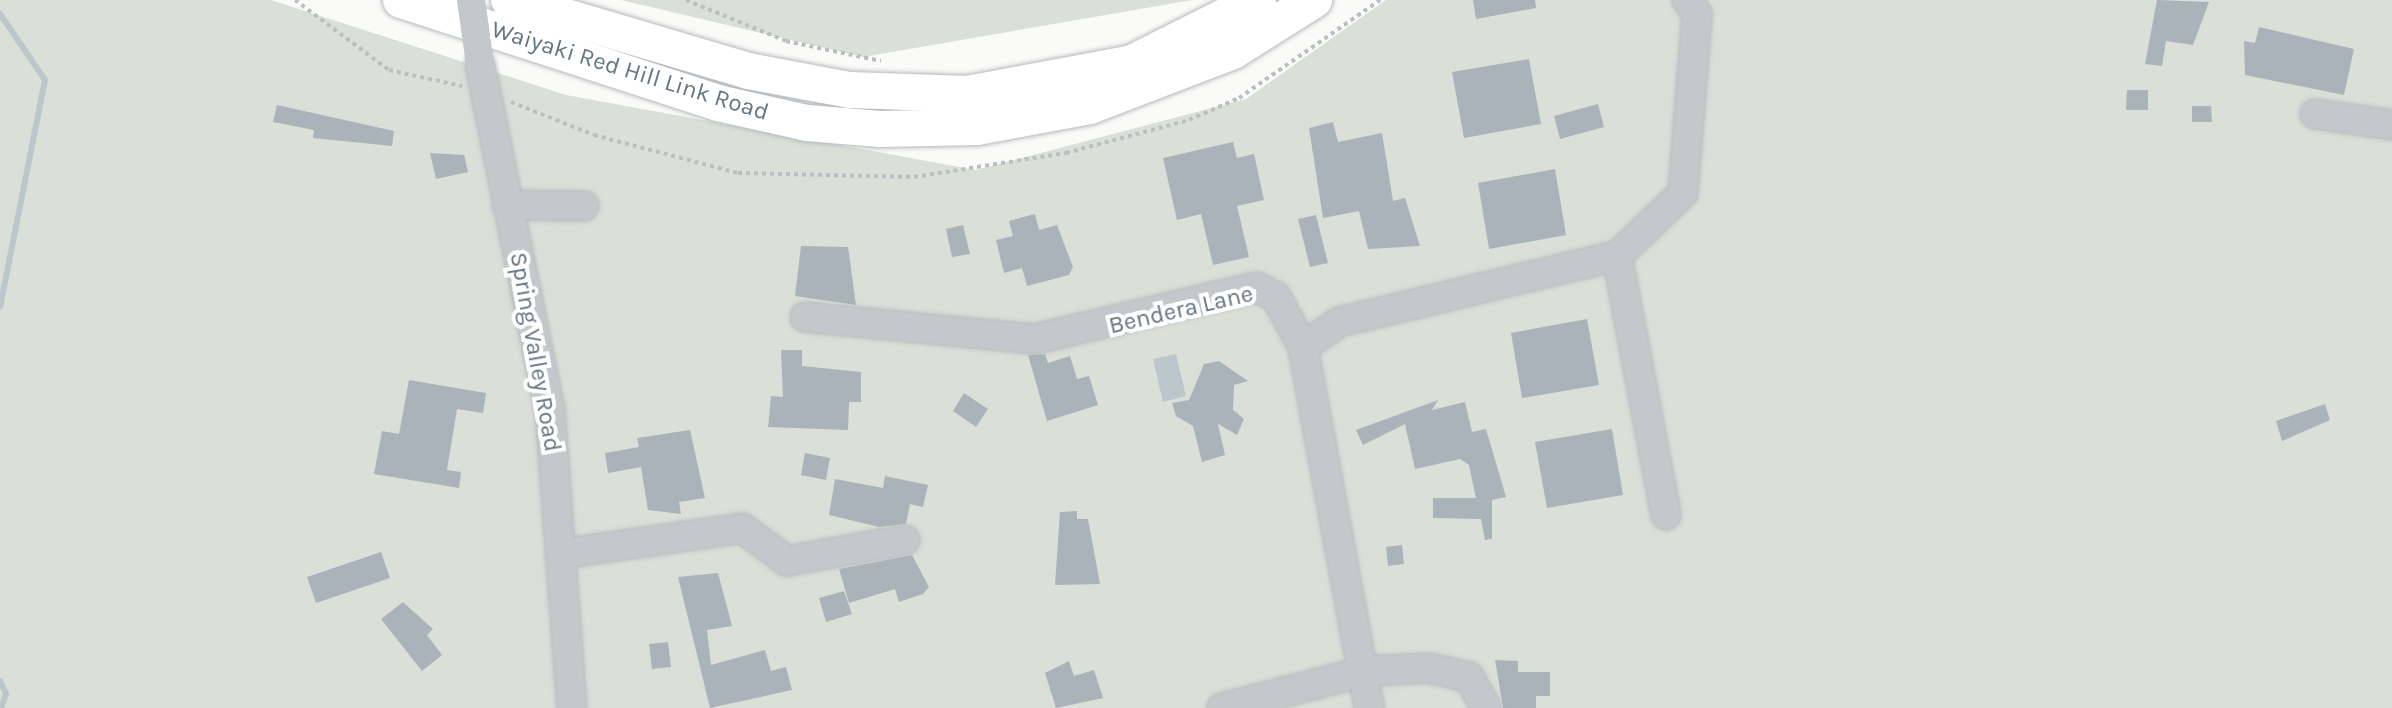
<!DOCTYPE html>
<html>
<head>
<meta charset="utf-8">
<style>
  body { margin:0 }
  #map { position:relative; width:2392px; height:708px; overflow:hidden; background:#fafaf8; font-family:Karla,sans-serif }
  div>[style] { position:absolute }
  .green>* { inset:0; background:#dadfd7 }
  .water>* { inset:0; background:#bbc7cb }
  .stream>* { height:6px; margin:-3px; padding:0 3px; transform-origin:3px; border-radius:3px; background:#bbc7cb }
  .building>* { inset:0; background:#aab3b9 }
  .path>* { height:4px; margin-top:-2px; transform-origin:0; background:repeating-linear-gradient(90deg,#bbbfc2 0 4px,transparent 0 8px) }
  .roads { filter:drop-shadow(0 0 2px #b5babe) drop-shadow(0 0 2px #b5babe) }
  .minor>* { height:28px; margin:-14px; padding:0 14px; transform-origin:14px; border-radius:14px; background:#c3c8cc }
  .major>* { height:36px; margin:-18px; padding:0 18px; transform-origin:18px; border-radius:18px; background:#fff }
  .minor-bridge>* { height:28px; margin:-14px; padding:0 14px; transform-origin:14px; border-radius:14px; background:#c3c8cc }
  span { translate:-50% -50%; white-space:nowrap; text-align:center; line-height:1.15; -webkit-text-stroke:8px #fff; paint-order:stroke }
  .street-label { font-size:24px; color:#657683 }
</style>
</head>
<body>
<div id="map">
  <div class="green">
    <div style="clip-path:polygon(0 0,271px 0,566px 95px,976px 170px,1246px 99px,1386px 0,2392px 0,2392px 708px,0 708px)"></div>
    <div style="clip-path:polygon(621px 0,1192px 0,863px 57px)"></div>
  </div>
  <div class="water">
    <div style="clip-path:polygon(1176px 354px,1186px 396px,1163px 402px,1153px 359px)"></div>
  </div>
  <div class="stream">
    <div style="left:0;top:14px;width:80px;rotate:55.7deg"></div>
    <div style="left:45px;top:80px;width:231px;rotate:101.2deg"></div>
    <div style="left:0;top:681px;width:14px;rotate:65deg"></div>
    <div style="left:6px;top:694px;width:15px;rotate:110deg"></div>
  </div>
  <div class="building">
    <div style="clip-path:polygon(1473px 0,1535px 0,1536px 8px,1476px 19px)"></div>
    <div style="clip-path:polygon(2157px 0,2209px 2px,2193px 45px,2166px 41px,2162px 66px,2145px 64px)"></div>
    <div style="clip-path:polygon(2259px 27px,2354px 49px,2344px 95px,2245px 75px,2244px 41px,2255px 43px)"></div>
    <div style="clip-path:polygon(1529px 59px,1541px 124px,1464px 138px,1452px 72px)"></div>
    <div style="clip-path:polygon(2127px 90px,2148px 90px,2148px 110px,2126px 110px)"></div>
    <div style="clip-path:polygon(1598px 104px,1604px 127px,1560px 139px,1554px 116px)"></div>
    <div style="clip-path:polygon(277px 105px,394px 131px,392px 146px,313px 138px,314px 130px,273px 122px)"></div>
    <div style="clip-path:polygon(2192px 106px,2211px 106px,2212px 122px,2192px 122px)"></div>
    <div style="clip-path:polygon(1333px 122px,1338px 142px,1382px 133px,1393px 201px,1405px 198px,1420px 246px,1368px 249px,1359px 211px,1323px 218px,1309px 128px)"></div>
    <div style="clip-path:polygon(1233px 142px,1237px 158px,1254px 154px,1264px 200px,1237px 206px,1249px 257px,1213px 265px,1201px 214px,1177px 220px,1163px 158px)"></div>
    <div style="clip-path:polygon(430px 153px,464px 155px,468px 172px,436px 179px)"></div>
    <div style="clip-path:polygon(1555px 169px,1566px 235px,1489px 249px,1478px 183px)"></div>
    <div style="clip-path:polygon(1035px 214px,1039px 230px,1057px 225px,1073px 267px,1069px 275px,1027px 286px,1022px 268px,1004px 273px,996px 240px,1013px 236px,1009px 221px)"></div>
    <div style="clip-path:polygon(1316px 215px,1328px 263px,1310px 267px,1298px 219px)"></div>
    <div style="clip-path:polygon(963px 225px,970px 254px,952px 257px,946px 229px)"></div>
    <div style="clip-path:polygon(801px 246px,848px 247px,856px 305px,795px 296px)"></div>
    <div style="clip-path:polygon(1587px 319px,1599px 385px,1522px 398px,1511px 333px)"></div>
    <div style="clip-path:polygon(781px 350px,802px 350px,802px 366px,861px 372px,861px 402px,849px 402px,848px 430px,768px 427px,771px 396px,783px 397px)"></div>
    <div style="clip-path:polygon(1045px 354px,1048px 363px,1070px 356px,1077px 379px,1089px 376px,1098px 405px,1047px 421px,1028px 355px)"></div>
    <div style="clip-path:polygon(1219px 361px,1248px 381px,1234px 385px,1233px 410px,1244px 419px,1237px 435px,1218px 424px,1225px 455px,1202px 462px,1193px 426px,1176px 416px,1172px 403px,1189px 400px,1204px 364px)"></div>
    <div style="clip-path:polygon(409px 380px,486px 393px,483px 413px,457px 409px,447px 470px,461px 472px,459px 488px,374px 474px,382px 431px,399px 434px)"></div>
    <div style="clip-path:polygon(964px 393px,988px 409px,976px 427px,953px 411px)"></div>
    <div style="clip-path:polygon(1438px 400px,1432px 410px,1465px 402px,1472px 432px,1486px 429px,1506px 497px,1492px 500px,1492px 539px,1485px 540px,1481px 519px,1433px 518px,1433px 498px,1476px 498px,1469px 465px,1460px 459px,1415px 469px,1405px 424px,1363px 445px,1356px 430px)"></div>
    <div style="clip-path:polygon(2325px 404px,2330px 420px,2282px 441px,2276px 421px)"></div>
    <div style="clip-path:polygon(1612px 429px,1623px 495px,1547px 508px,1535px 442px)"></div>
    <div style="clip-path:polygon(690px 430px,705px 498px,679px 502px,681px 514px,648px 510px,641px 467px,608px 473px,605px 453px,639px 447px,637px 438px)"></div>
    <div style="clip-path:polygon(805px 453px,830px 458px,826px 480px,801px 475px)"></div>
    <div style="clip-path:polygon(885px 476px,928px 485px,923px 507px,910px 504px,906px 524px,879px 527px,829px 515px,835px 479px,883px 488px)"></div>
    <div style="clip-path:polygon(1077px 511px,1077px 519px,1088px 519px,1100px 584px,1055px 585px,1060px 512px)"></div>
    <div style="clip-path:polygon(1402px 545px,1404px 564px,1388px 566px,1386px 547px)"></div>
    <div style="clip-path:polygon(381px 552px,390px 578px,316px 603px,307px 577px)"></div>
    <div style="clip-path:polygon(912px 555px,929px 587px,923px 594px,899px 602px,895px 589px,849px 603px,839px 569px)"></div>
    <div style="clip-path:polygon(718px 573px,732px 626px,707px 630px,711px 665px,765px 650px,771px 671px,786px 667px,792px 690px,710px 708px,678px 577px)"></div>
    <div style="clip-path:polygon(844px 591px,852px 614px,826px 622px,819px 598px)"></div>
    <div style="clip-path:polygon(403px 602px,433px 629px,427px 635px,442px 655px,422px 671px,381px 619px)"></div>
    <div style="clip-path:polygon(668px 642px,671px 667px,652px 669px,649px 644px)"></div>
    <div style="clip-path:polygon(1495px 660px,1518px 661px,1518px 672px,1550px 672px,1550px 696px,1536px 696px,1536px 708px,1503px 708px)"></div>
    <div style="clip-path:polygon(1069px 661px,1074px 676px,1094px 670px,1103px 698px,1056px 708px,1045px 673px)"></div>
  </div>
  <div class="path">
    <div style="left:295px;top:0;width:117px;rotate:36.7deg"></div>
    <div style="left:389px;top:70px;width:75px;rotate:12.4deg"></div>
    <div style="left:686px;top:0;width:108px;rotate:22.3deg"></div>
    <div style="left:786px;top:41px;width:97px;rotate:11.9deg"></div>
    <div style="left:511px;top:102px;width:89px;rotate:21.7deg"></div>
    <div style="left:594px;top:135px;width:149px;rotate:14.8deg"></div>
    <div style="left:738px;top:173px;width:176px;rotate:1.3deg"></div>
    <div style="left:914px;top:177px;width:154px;rotate:-9deg"></div>
    <div style="left:1066px;top:153px;width:127px;rotate:-15deg"></div>
    <div style="left:1189px;top:120px;width:55px;rotate:-23.7deg"></div>
    <div style="left:1239px;top:98px;width:172px;rotate:-34.8deg"></div>
  </div>
  <div class="roads">
    <div class="minor">
      <div style="left:480px;top:64px;width:353px;rotate:78.6deg"></div>
      <div style="left:550px;top:410px;width:299px;rotate:85.8deg"></div>
      <div style="left:2315px;top:114px;width:78px;rotate:8.1deg"></div>
      <div style="left:507px;top:205px;width:77px;rotate:0.7deg"></div>
      <div style="left:805px;top:317px;width:231px;rotate:5.5deg"></div>
      <div style="left:1035px;top:339px;width:228px;rotate:-13.2deg"></div>
      <div style="left:1257px;top:287px;width:21px;rotate:28deg"></div>
      <div style="left:1276px;top:297px;width:57px;rotate:61.6deg"></div>
      <div style="left:1303px;top:347px;width:367px;rotate:79.6deg"></div>
      <div style="left:1303px;top:347px;width:44px;rotate:-34.8deg"></div>
      <div style="left:1339px;top:322px;width:286px;rotate:-13.4deg"></div>
      <div style="left:1666px;top:515px;width:264px;rotate:-100.7deg"></div>
      <div style="left:1617px;top:256px;width:91px;rotate:-43.7deg"></div>
      <div style="left:1683px;top:193px;width:180px;rotate:-85.5deg"></div>
      <div style="left:1697px;top:14px;width:17px;rotate:-126deg"></div>
      <div style="left:560px;top:554px;width:184px;rotate:-8.1deg"></div>
      <div style="left:742px;top:528px;width:56px;rotate:36.3deg"></div>
      <div style="left:787px;top:561px;width:120px;rotate:-10.1deg"></div>
      <div style="left:1222px;top:708px;width:149px;rotate:-14.4deg"></div>
      <div style="left:1366px;top:671px;width:62px;rotate:-2.8deg"></div>
      <div style="left:1428px;top:668px;width:42px;rotate:12.4deg"></div>
      <div style="left:1469px;top:677px;width:35px;rotate:61deg"></div>
    </div>
    <div class="major">
      <div style="left:401px;top:0;width:333px;rotate:18deg"></div>
      <div style="left:718px;top:103px;width:91px;rotate:12.7deg"></div>
      <div style="left:807px;top:123px;width:73px;rotate:4.7deg"></div>
      <div style="left:880px;top:129px;width:97px;rotate:-1.2deg"></div>
      <div style="left:977px;top:127px;width:115px;rotate:-10.5deg"></div>
      <div style="left:1090px;top:106px;width:153px;rotate:-21deg"></div>
      <div style="left:1233px;top:51px;width:96px;rotate:-32.2deg"></div>
      <div style="left:509px;top:0;width:249px;rotate:16.5deg"></div>
      <div style="left:748px;top:71px;width:104px;rotate:10.6deg"></div>
      <div style="left:850px;top:90px;width:117px;rotate:2deg"></div>
      <div style="left:967px;top:94px;width:168px;rotate:-10.6deg"></div>
      <div style="left:1132px;top:63px;width:141px;rotate:-26.6deg"></div>
    </div>
  </div>
  <div class="minor-bridge">
    <div style="left:471px;top:0;width:65px;rotate:82deg"></div>
  </div>
  <div class="street-label">
    <span style="left:630px;top:71px;rotate:17deg">Waiyaki Red Hill Link Road</span>
    <span style="left:1181px;top:310px;rotate:-13deg">Bendera Lane</span>
    <span style="left:535px;top:352px;rotate:80deg">Spring Valley Road</span>
  </div>
</div>
</body>
</html>
